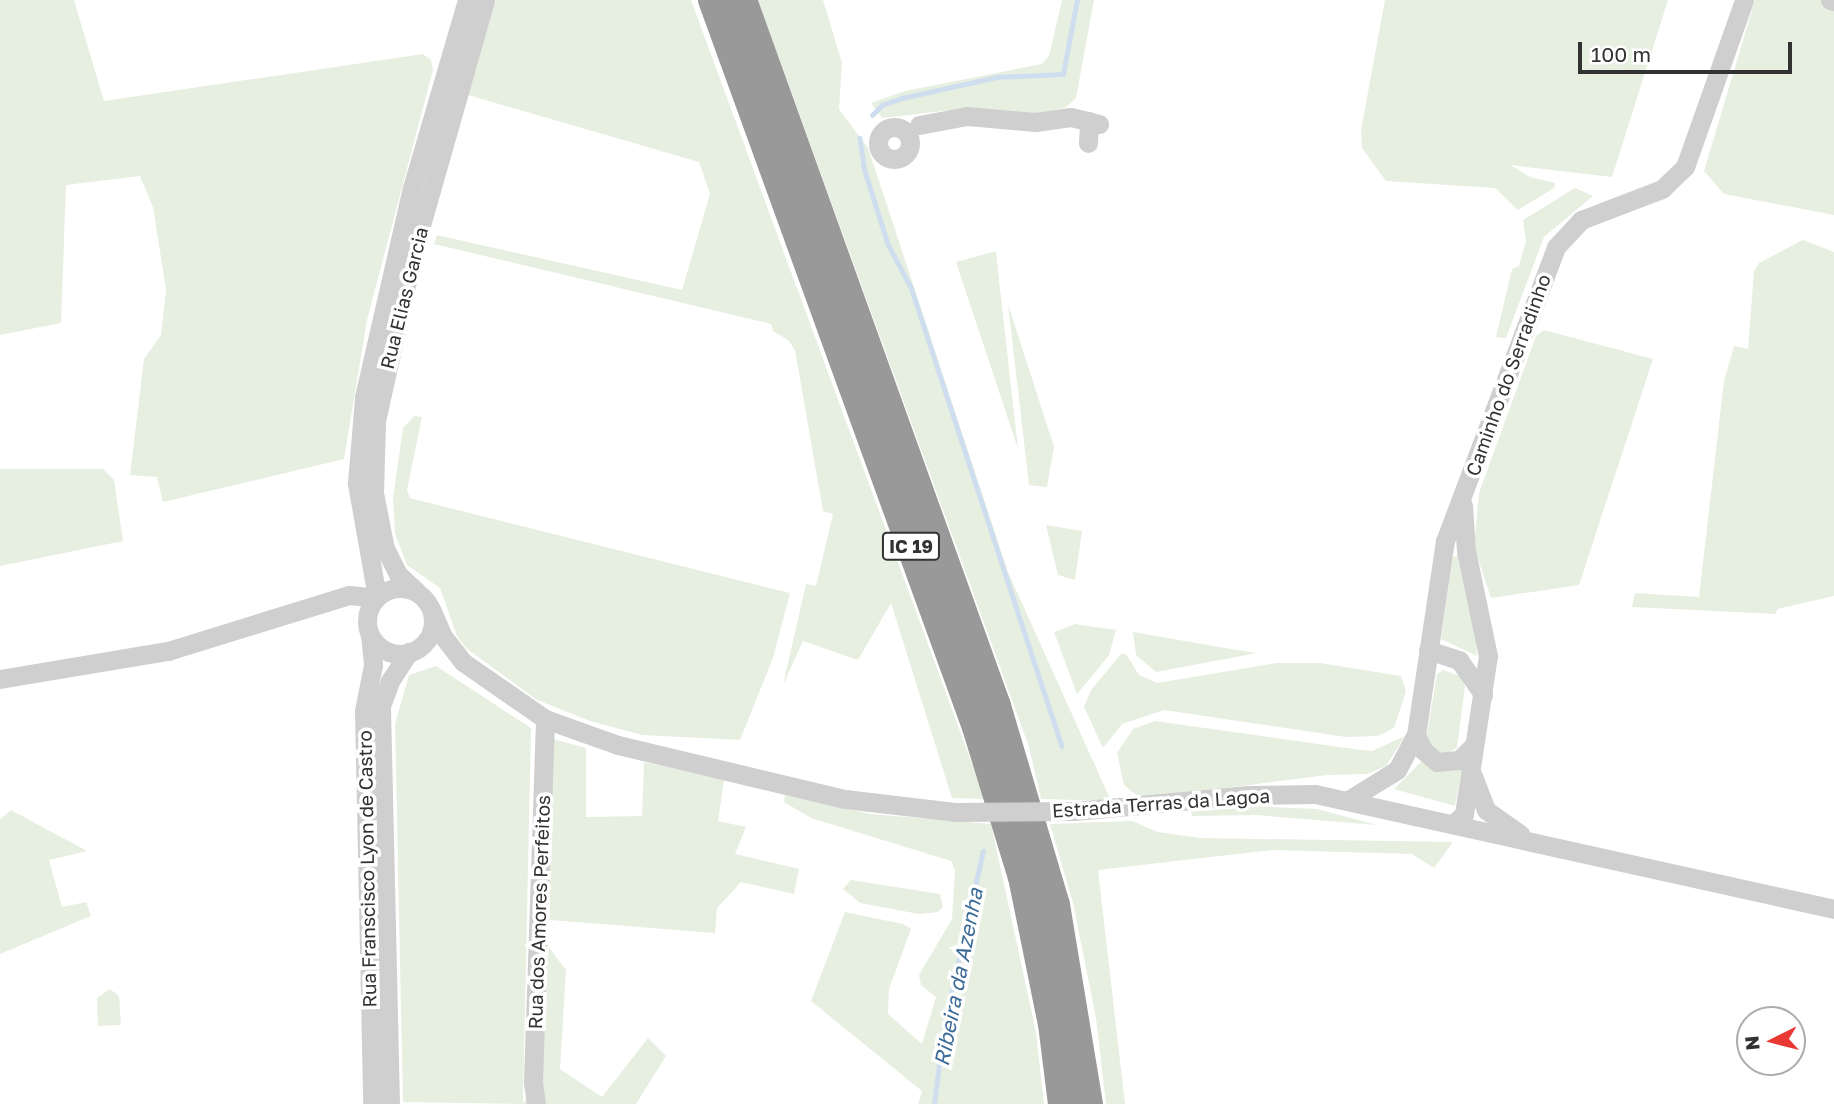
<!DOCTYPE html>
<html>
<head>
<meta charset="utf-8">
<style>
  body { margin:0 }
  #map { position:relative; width:1834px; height:1104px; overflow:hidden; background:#fff; font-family:"Golos Text",sans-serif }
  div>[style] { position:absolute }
  .green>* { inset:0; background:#e7efe1 }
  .stream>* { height:4.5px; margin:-2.25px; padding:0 2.25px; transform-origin:2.25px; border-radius:2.25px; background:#cedeee }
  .minor>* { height:19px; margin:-9.5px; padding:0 9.5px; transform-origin:9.5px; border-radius:9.5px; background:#cfcfcf }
  .minor>.ring { margin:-9.5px; padding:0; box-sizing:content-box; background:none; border:19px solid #cfcfcf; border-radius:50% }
  .highway>* { height:30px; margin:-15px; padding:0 15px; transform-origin:15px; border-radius:15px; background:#999 }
  .minor-bridge>* { height:19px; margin:-9.5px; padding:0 9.5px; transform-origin:9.5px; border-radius:9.5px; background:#cfcfcf }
  span { translate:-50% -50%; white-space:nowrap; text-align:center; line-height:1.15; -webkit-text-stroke:7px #fff; paint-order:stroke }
  .shield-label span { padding:2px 5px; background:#fff; border:2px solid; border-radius:5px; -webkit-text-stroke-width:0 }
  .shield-label { font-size:18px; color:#323232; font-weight:700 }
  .street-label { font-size:19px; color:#323232 }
  .water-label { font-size:21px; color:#3d6c98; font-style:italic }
  .north { position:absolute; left:1736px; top:1006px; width:70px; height:70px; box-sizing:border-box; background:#fff; border:2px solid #adadad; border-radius:50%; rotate:264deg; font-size:19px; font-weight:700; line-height:28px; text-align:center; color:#323232 }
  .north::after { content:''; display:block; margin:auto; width:24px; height:32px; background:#e93935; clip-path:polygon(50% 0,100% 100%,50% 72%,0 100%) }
  .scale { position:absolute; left:1578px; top:42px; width:214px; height:32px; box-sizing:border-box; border:4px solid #323232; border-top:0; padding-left:9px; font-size:21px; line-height:24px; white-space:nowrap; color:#323232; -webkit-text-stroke:5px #fff; paint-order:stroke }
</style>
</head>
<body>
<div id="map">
  <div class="green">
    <div style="clip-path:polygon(0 0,74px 0,104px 101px,423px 54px,431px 60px,433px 70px,367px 320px,344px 459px,163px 502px,157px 477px,130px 475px,144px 359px,161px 335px,166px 290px,153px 207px,140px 176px,66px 185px,61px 323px,0 335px)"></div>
    <div style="clip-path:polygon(496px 0,691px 0,985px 799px,952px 798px,891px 603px,858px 660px,803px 641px,783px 685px,806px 584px,816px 586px,833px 514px,823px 511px,795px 350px,788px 340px,773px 331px,771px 324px,434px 244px,437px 235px,682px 290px,710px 194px,699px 162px,468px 95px)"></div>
    <div style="clip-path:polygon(758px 0,823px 0,842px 63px,839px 109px,868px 148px,1008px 572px,1111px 801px,1041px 799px,1029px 747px)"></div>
    <div style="clip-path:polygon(1062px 0,1094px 0,1076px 98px,1065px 108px,1033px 114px,952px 110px,882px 118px,871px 103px,905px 91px,1042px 64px,1049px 56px)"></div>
    <div style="clip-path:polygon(1385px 0,1668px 0,1612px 177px,1510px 165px,1530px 177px,1555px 183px,1554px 188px,1518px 210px,1495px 188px,1386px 181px,1362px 148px,1361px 130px)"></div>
    <div style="clip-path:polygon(1755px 0,1834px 0,1834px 215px,1724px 194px,1704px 171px)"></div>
    <div style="clip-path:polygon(1575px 188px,1593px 196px,1544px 237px,1506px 338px,1496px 337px,1512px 269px,1519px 266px,1526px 241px,1523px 220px)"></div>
    <div style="clip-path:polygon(1803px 240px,1834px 252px,1834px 596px,1777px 609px,1776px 614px,1632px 607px,1635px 593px,1699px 597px,1724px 381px,1734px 346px,1748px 349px,1754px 272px,1759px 263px)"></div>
    <div style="clip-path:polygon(996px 251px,999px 280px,1018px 449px,956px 262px)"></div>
    <div style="clip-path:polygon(1008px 304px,1054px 447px,1047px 487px,1029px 485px)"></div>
    <div style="clip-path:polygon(1544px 330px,1653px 359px,1579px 585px,1491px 598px,1474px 547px,1479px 493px,1536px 336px)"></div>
    <div style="clip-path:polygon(414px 416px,422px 417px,407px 490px,410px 498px,790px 593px,773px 658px,740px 740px,642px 735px,590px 721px,537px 700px,466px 648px,457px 636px,440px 588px,407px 565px,395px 534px,393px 498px,403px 428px)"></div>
    <div style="clip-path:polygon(0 469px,103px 469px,114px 480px,123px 541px,0 566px)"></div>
    <div style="clip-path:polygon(1046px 525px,1082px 531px,1075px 580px,1058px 575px)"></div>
    <div style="clip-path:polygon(1458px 556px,1475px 626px,1477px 656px,1441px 639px,1453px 557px)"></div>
    <div style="clip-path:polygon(1075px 624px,1116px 630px,1109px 655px,1077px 694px,1054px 632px)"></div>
    <div style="clip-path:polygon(1133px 632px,1231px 649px,1257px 653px,1156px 672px,1136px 655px)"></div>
    <div style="clip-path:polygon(1121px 654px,1126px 654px,1139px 675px,1157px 683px,1277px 663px,1320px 663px,1401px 676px,1406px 691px,1394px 728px,1378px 736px,1346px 737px,1164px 710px,1122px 724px,1103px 748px,1084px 707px,1091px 690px)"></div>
    <div style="clip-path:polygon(436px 666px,531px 728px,523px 1103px,541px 1087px,548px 946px,566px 970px,560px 1069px,602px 1097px,648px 1038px,666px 1056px,636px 1104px,521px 1104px,403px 1102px,395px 724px,409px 675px)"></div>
    <div style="clip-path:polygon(1443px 670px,1460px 676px,1465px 686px,1457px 748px,1442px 756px,1426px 740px,1437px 674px)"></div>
    <div style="clip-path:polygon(1155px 721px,1361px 750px,1372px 751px,1405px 736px,1386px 766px,1367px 774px,1327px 775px,1141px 799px,1124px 785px,1117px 753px,1133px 729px)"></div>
    <div style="clip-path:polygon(549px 738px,586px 748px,586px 817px,642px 816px,644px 762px,724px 780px,718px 821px,746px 827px,735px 854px,799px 869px,794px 894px,741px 882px,717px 908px,715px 933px,550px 920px)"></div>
    <div style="clip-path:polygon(1423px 760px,1438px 772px,1462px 768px,1455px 806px,1394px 789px)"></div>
    <div style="clip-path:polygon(785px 795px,870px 814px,991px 824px,1036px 1032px,1044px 1104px,918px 1104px,922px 1091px,811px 1001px,845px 912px,903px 924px,911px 929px,889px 989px,888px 1014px,922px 1044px,936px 997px,921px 985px,919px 975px,952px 919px,955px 870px,951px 861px,811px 818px,784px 802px)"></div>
    <div style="clip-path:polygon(1245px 806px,1317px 809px,1377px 825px,1256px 815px,1192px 816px,1191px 810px)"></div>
    <div style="clip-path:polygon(11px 810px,87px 851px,49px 860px,62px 907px,86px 902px,91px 916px,0 954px,0 819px)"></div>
    <div style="clip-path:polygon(1132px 821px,1158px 832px,1200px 838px,1453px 842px,1434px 868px,1412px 854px,1273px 850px,1098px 870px,1125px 1104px,1106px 1104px,1096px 1018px,1073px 903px,1050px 824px)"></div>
    <div style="clip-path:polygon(851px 880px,940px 894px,943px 907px,938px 912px,919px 914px,860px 903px,843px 889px)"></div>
    <div style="clip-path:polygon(110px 989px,119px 996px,121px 1025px,98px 1026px,97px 998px)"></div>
  </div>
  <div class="stream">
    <div style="left:872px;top:115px;width:14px;rotate:-45deg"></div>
    <div style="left:882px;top:105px;width:21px;rotate:-19deg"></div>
    <div style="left:902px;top:98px;width:97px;rotate:-12.5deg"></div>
    <div style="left:997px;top:77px;width:66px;rotate:-2.6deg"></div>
    <div style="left:1063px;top:74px;width:75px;rotate:-79.3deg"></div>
    <div style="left:860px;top:138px;width:30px;rotate:82deg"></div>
    <div style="left:864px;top:168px;width:80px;rotate:72.5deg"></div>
    <div style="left:888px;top:244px;width:49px;rotate:61.9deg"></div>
    <div style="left:911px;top:287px;width:483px;rotate:71.8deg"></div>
    <div style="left:934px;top:1104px;width:80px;rotate:-82.8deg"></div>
    <div style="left:944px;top:1025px;width:178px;rotate:-77.4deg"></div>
  </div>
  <div class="minor">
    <div style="left:1830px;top:0;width:4px;rotate:14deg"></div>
    <div style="left:919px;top:125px;width:49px;rotate:-10.6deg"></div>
    <div style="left:967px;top:116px;width:68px;rotate:5deg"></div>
    <div style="left:1035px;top:122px;width:36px;rotate:-8deg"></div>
    <div style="left:1071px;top:117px;width:29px;rotate:14deg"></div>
    <div class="ring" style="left:878px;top:127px;width:13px;height:13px"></div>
    <div style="left:1088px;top:143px;width:22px;rotate:-87deg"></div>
    <div class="ring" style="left:367px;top:588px;width:47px;height:47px"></div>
    <div style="left:416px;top:591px;width:25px;rotate:-137deg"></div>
    <div style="left:398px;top:574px;width:28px;rotate:-117deg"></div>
    <div style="left:385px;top:549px;width:57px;rotate:-101.1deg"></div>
    <div style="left:374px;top:493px;width:72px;rotate:-88.4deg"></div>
    <div style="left:376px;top:421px;width:175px;rotate:-77.5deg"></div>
    <div style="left:414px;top:250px;width:260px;rotate:-74.1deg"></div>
    <div style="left:377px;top:597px;width:116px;rotate:-100deg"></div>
    <div style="left:357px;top:483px;width:86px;rotate:-85.3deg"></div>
    <div style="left:364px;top:397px;width:214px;rotate:-77.1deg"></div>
    <div style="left:412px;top:188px;width:196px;rotate:-73.7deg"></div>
    <div style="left:432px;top:611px;width:26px;rotate:67deg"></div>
    <div style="left:442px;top:635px;width:34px;rotate:52deg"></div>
    <div style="left:463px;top:662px;width:100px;rotate:34.8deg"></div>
    <div style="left:545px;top:719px;width:77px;rotate:19.6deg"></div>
    <div style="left:618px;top:745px;width:233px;rotate:13.4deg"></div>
    <div style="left:845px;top:799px;width:112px;rotate:6.7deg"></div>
    <div style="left:370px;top:635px;width:30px;rotate:84deg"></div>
    <div style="left:373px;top:665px;width:47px;rotate:101.1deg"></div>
    <div style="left:364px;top:711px;width:393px;rotate:88.8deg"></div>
    <div style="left:1428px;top:650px;width:33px;rotate:18deg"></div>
    <div style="left:1459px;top:660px;width:42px;rotate:54.8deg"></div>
    <div style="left:0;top:679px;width:170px;rotate:-9.5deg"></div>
    <div style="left:168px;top:651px;width:189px;rotate:-17.2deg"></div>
    <div style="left:349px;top:595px;width:27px;rotate:6deg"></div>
    <div style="left:1416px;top:735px;width:17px;rotate:65deg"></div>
    <div style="left:1423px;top:750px;width:18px;rotate:41deg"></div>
    <div style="left:1437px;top:762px;width:22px;rotate:-5deg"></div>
    <div style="left:1459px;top:760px;width:20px;rotate:-45deg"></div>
    <div style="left:1473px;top:776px;width:36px;rotate:69deg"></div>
    <div style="left:1486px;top:810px;width:42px;rotate:35.2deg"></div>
    <div style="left:1350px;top:799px;width:55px;rotate:-31.7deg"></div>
    <div style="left:1397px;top:770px;width:40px;rotate:-62deg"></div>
    <div style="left:1416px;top:735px;width:196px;rotate:-81.5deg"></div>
    <div style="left:1445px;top:541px;width:314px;rotate:-69.3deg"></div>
    <div style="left:1556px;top:247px;width:37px;rotate:-47deg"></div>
    <div style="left:1581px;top:220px;width:87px;rotate:-20.9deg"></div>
    <div style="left:1662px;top:189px;width:32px;rotate:-44deg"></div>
    <div style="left:1685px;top:167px;width:177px;rotate:-70.5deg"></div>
    <div style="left:1075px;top:811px;width:174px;rotate:-5.3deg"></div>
    <div style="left:1248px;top:795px;width:67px;rotate:-0.9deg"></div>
    <div style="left:1315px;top:794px;width:532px;rotate:12.49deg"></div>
    <div style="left:1453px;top:824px;width:15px;rotate:-42deg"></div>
    <div style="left:1464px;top:814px;width:160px;rotate:-81.4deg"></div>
    <div style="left:1488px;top:656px;width:107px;rotate:-101.8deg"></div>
    <div style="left:1466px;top:551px;width:46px;rotate:-93.7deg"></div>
    <div style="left:390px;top:1104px;width:398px;rotate:-91.3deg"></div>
    <div style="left:381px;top:706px;width:27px;rotate:-70deg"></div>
    <div style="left:390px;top:681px;width:35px;rotate:-57deg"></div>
    <div style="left:536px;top:1104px;width:22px;rotate:-98deg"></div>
    <div style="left:533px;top:1082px;width:363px;rotate:-88.1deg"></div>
  </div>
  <div class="highway">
    <div style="left:713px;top:0;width:773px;rotate:70.04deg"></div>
    <div style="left:977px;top:727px;width:157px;rotate:73deg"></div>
    <div style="left:1023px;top:877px;width:150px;rotate:78.5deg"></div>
    <div style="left:1053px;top:1024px;width:81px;rotate:82.9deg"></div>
    <div style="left:742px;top:0;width:750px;rotate:70.21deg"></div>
    <div style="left:996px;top:706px;width:208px;rotate:73.5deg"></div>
    <div style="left:1055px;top:905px;width:202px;rotate:80.6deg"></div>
  </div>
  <div class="minor-bridge">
    <div style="left:956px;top:812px;width:119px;rotate:-0.5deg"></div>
  </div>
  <div class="shield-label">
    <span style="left:911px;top:546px">IC 19</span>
  </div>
  <div class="street-label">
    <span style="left:404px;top:298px;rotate:-76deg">Rua Elias Garcia</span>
    <span style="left:1508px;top:375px;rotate:-70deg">Caminho do Serradinho</span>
    <span style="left:1161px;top:803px;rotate:-4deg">Estrada Terras da Lagoa</span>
    <span style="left:367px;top:869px;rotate:-91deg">Rua Franscisco Lyon de Castro</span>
    <span style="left:539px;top:912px;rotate:-88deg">Rua dos Amores Perfeitos</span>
  </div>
  <div class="water-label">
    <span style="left:958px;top:977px;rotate:-79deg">Ribeira da Azenha</span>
  </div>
  <div class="north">N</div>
  <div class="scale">100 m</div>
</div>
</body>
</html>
